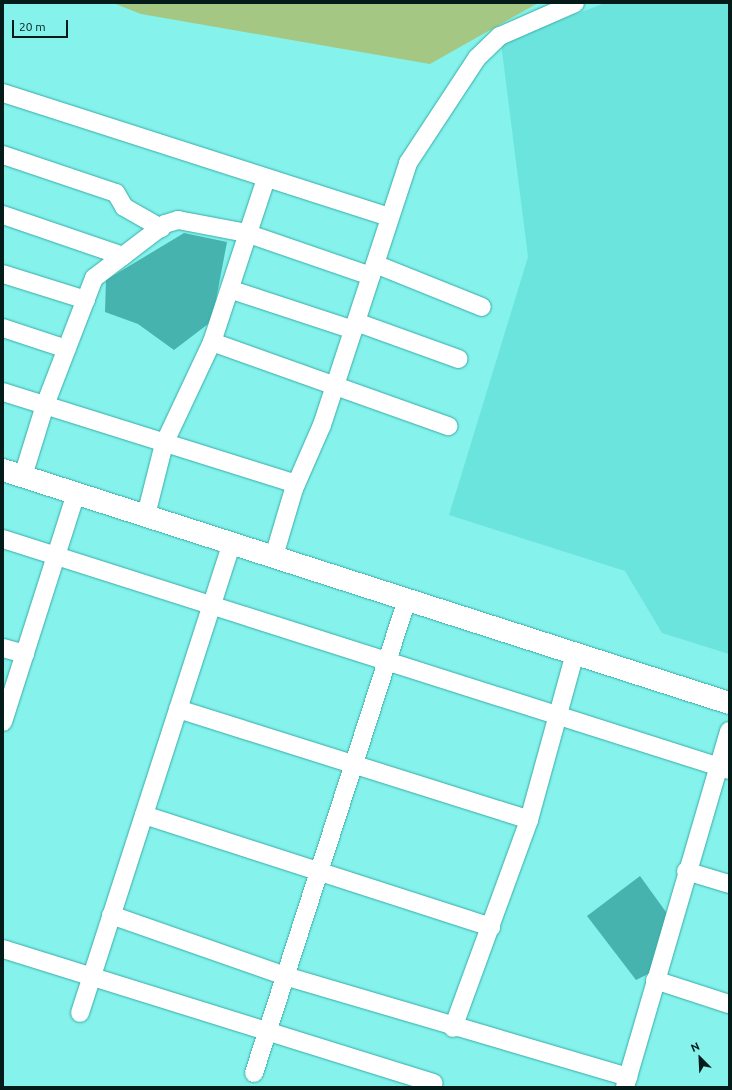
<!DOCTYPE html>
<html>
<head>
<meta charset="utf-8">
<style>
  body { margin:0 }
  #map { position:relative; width:732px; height:1090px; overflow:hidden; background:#85f2ec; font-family:Ubuntu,sans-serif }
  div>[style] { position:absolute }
  .built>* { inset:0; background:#6ce4de }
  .green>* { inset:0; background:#a4c883 }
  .building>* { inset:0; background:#46b3ae }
  .roads { filter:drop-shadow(0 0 1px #37aba6) drop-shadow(0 0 1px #37aba6) }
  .minor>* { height:18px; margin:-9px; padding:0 9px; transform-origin:9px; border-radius:9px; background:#fff }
  .tertiary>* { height:22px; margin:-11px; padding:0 11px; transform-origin:11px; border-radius:11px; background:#fff }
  span { translate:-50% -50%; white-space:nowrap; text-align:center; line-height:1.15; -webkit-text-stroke:3px #85f2ec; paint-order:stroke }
  .frame { position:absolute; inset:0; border:4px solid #031b19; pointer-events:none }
  .north { position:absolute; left:680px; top:1038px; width:40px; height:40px; -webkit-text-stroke:3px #85f2ec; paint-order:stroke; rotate:336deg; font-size:11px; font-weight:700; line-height:16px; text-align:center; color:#031b19 }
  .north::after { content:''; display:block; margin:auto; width:14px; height:18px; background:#031b19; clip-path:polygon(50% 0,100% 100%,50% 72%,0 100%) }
  .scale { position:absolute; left:12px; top:20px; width:56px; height:18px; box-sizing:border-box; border:2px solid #031b19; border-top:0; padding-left:5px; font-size:12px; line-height:14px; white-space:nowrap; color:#031b19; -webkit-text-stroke:3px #85f2ec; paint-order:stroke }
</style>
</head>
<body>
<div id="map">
  <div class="built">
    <div style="clip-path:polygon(605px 3px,729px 3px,729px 654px,662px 633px,625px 571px,449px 515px,528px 257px,501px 43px)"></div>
  </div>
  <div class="green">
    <div style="clip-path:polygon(113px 3px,538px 3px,430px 64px,141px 14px)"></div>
  </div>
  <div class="building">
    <div style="clip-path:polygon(184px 233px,227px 242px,212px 321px,174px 350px,138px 324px,105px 312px,106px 280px)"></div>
    <div style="clip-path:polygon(640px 876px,671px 919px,656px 970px,636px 980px,587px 916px)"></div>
  </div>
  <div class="roads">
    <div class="minor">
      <div style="left:3px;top:93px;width:406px;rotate:17.8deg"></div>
      <div style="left:3px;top:155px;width:119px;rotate:18.6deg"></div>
      <div style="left:116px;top:193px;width:16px;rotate:60deg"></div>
      <div style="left:124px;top:207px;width:43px;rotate:29.6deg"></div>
      <div style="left:3px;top:215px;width:127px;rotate:18.9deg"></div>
      <div style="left:375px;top:264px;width:115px;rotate:21.9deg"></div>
      <div style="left:3px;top:274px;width:87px;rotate:17.4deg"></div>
      <div style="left:232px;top:290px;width:128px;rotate:18.2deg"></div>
      <div style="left:356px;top:322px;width:109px;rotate:19.8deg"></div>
      <div style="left:3px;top:328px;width:67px;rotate:18.2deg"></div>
      <div style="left:212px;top:342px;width:251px;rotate:19.6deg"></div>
      <div style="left:3px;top:392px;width:307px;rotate:17.4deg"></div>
      <div style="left:23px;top:476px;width:74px;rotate:-72.8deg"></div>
      <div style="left:45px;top:405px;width:136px;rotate:-68.9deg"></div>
      <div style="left:94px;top:278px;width:89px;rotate:-37.3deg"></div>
      <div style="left:165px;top:224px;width:14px;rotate:-17deg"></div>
      <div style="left:178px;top:220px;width:69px;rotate:10.8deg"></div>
      <div style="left:246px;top:233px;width:132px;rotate:19deg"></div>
      <div style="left:146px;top:515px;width:73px;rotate:-75.8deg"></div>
      <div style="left:164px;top:444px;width:113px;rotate:-64.8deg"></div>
      <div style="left:212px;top:342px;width:172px;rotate:-71.7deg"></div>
      <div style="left:3px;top:539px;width:762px;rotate:17.65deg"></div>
      <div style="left:274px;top:556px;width:70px;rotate:-73.4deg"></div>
      <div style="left:294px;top:489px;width:70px;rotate:-66.4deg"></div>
      <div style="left:322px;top:425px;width:276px;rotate:-71.8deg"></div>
      <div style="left:408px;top:163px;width:126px;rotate:-56.7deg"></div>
      <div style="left:477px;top:58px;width:32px;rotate:-44deg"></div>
      <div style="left:500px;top:36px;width:82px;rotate:-23.7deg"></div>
      <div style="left:3px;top:648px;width:23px;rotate:15deg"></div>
      <div style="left:178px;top:709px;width:368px;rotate:17.5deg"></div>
      <div style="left:3px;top:722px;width:240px;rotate:-72.3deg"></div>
      <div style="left:144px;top:815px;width:365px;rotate:17.9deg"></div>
      <div style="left:686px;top:871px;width:45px;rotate:16.8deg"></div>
      <div style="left:111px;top:915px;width:184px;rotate:19.3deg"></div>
      <div style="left:285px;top:976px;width:358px;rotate:16.4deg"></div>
      <div style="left:3px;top:949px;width:451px;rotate:17.3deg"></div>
      <div style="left:655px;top:980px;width:78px;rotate:18deg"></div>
      <div style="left:80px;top:1013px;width:494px;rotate:-72.1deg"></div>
      <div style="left:453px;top:1028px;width:221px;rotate:-69.9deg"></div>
      <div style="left:529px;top:820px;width:173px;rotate:-74.6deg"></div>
      <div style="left:254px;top:1073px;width:498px;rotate:-72.1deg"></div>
      <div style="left:625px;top:1087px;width:371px;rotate:-73.7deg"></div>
    </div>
    <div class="tertiary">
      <div style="left:3px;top:470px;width:762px;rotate:17.79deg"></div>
    </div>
  </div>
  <div class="frame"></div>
  <div class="north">N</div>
  <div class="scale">20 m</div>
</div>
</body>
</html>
